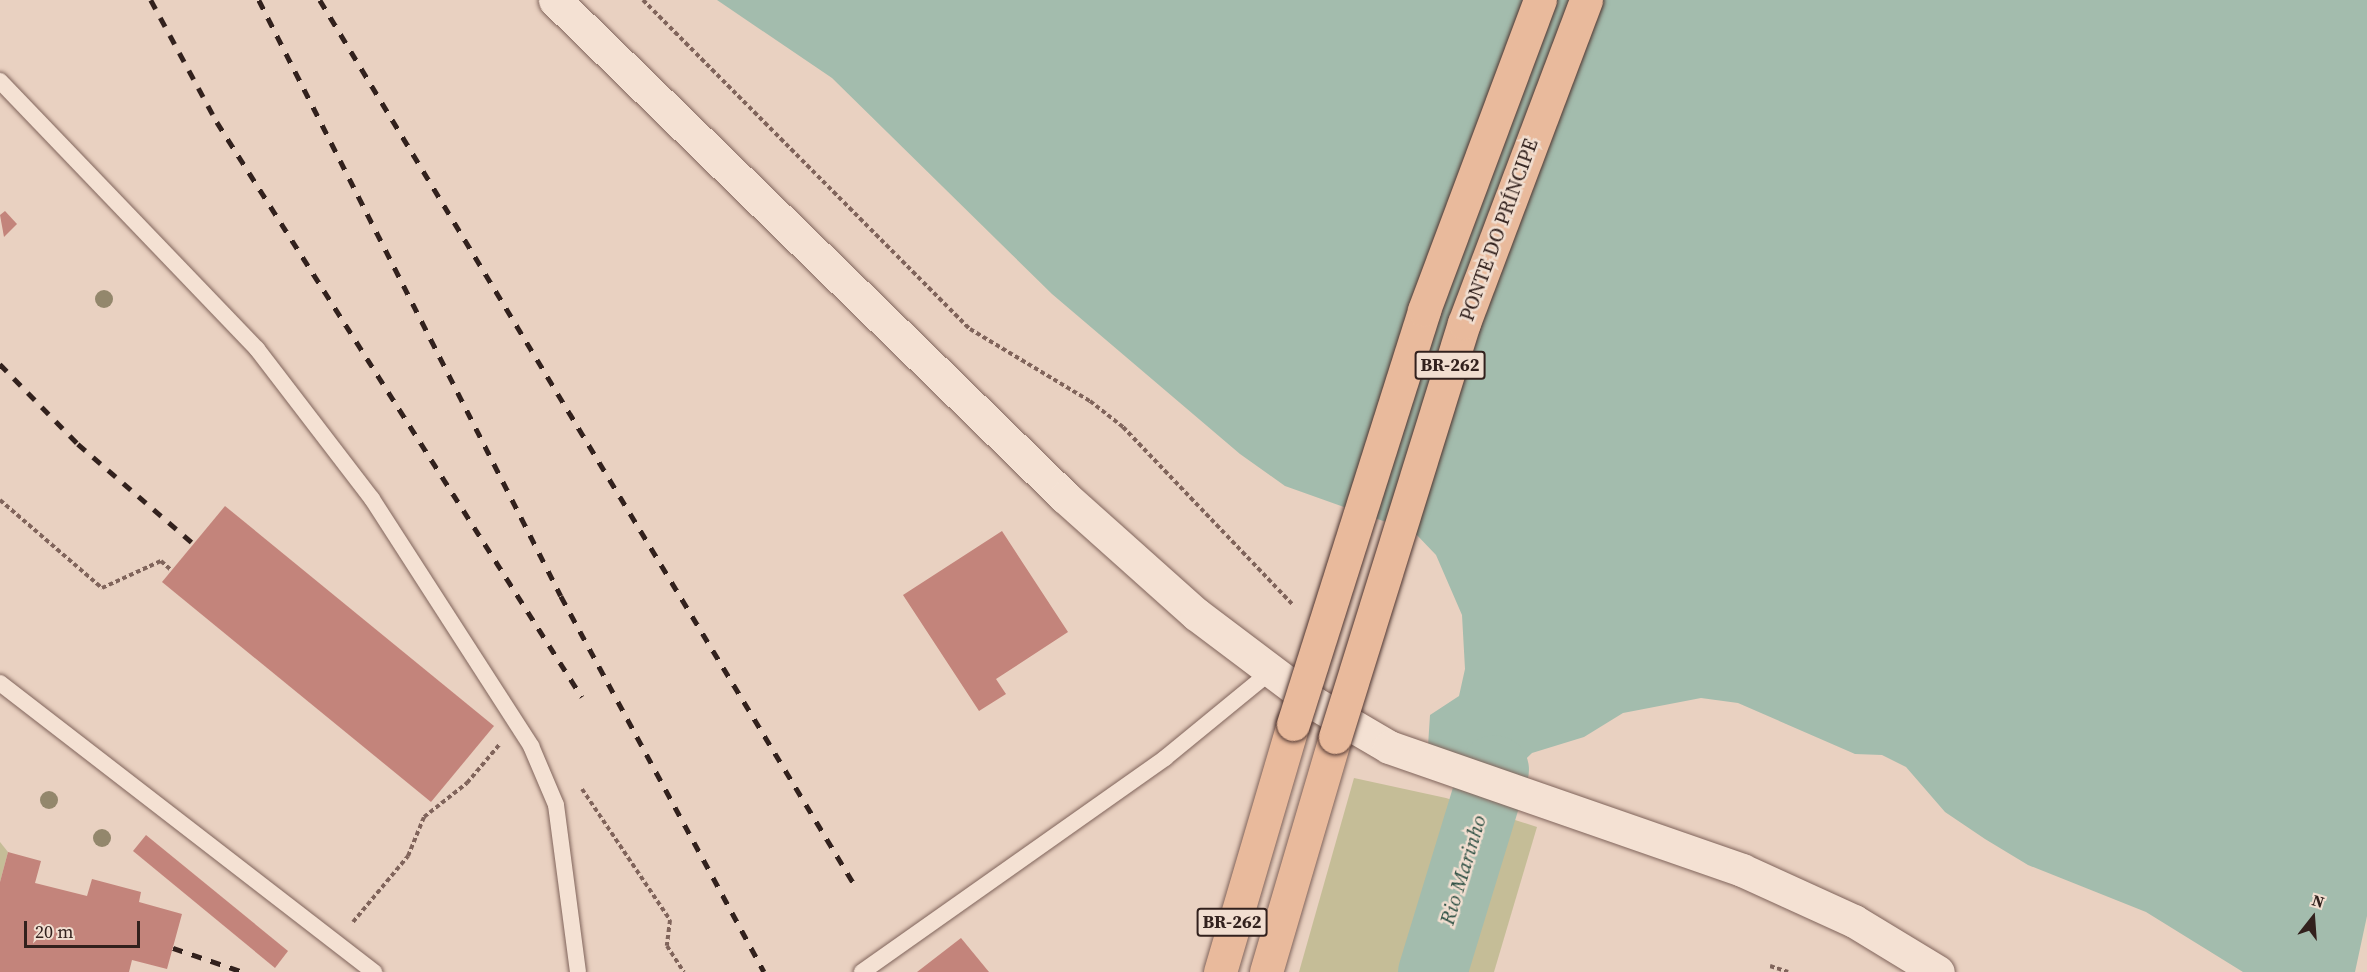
<!DOCTYPE html>
<html>
<head>
<meta charset="utf-8">
<style>
  body { margin:0 }
  #map { position:relative; width:2367px; height:972px; overflow:hidden; background:#e9d1c1; font-family:"Source Serif 4",serif }
  div>[style] { position:absolute }
  .green>* { inset:0; background:#c5bd97 }
  .water>* { inset:0; background:#a3bcad }
  .river>* { height:69px; margin:-34.5px; padding:0 34.5px; transform-origin:34.5px; border-radius:34.5px; background:#a3bcad }
  .building>* { inset:0; background:#c3847b }
  .path>* { height:4px; margin-top:-2px; transform-origin:0; background:repeating-linear-gradient(90deg,#80645b 0 4.5px,transparent 0 7.5px) }
  .roads { filter:drop-shadow(0 0 2px #80645b) drop-shadow(0 0 2px #80645b) }
  .service>* { height:16px; margin:-8px; padding:0 8px; transform-origin:8px; border-radius:8px; background:#f4e1d3 }
  .tertiary>* { height:33px; margin:-16.5px; padding:0 16.5px; transform-origin:16.5px; border-radius:16.5px; background:#f4e1d3 }
  .primary>* { height:33px; margin:-16.5px; padding:0 16.5px; transform-origin:16.5px; border-radius:16.5px; background:#e9ba9c }
  .rail>* { height:4.5px; margin-top:-2.25px; transform-origin:0; background:repeating-linear-gradient(90deg,#32211d 0 10px,transparent 0 20px) }
  .bridges { filter:drop-shadow(0 0 2px #4e342f) drop-shadow(0 0 2px #4e342f) }
  .primary-bridge>* { height:33px; margin:-16.5px; padding:0 16.5px; transform-origin:16.5px; border-radius:16.5px; background:#e9ba9c }
  .trees>* { width:18px; height:18px; margin:-9px; border-radius:50%; background:#93876c }
  span { translate:-50% -50%; white-space:nowrap; text-align:center; line-height:1.15; -webkit-text-stroke:5px #f1ded0; paint-order:stroke }
  .shield-label span { padding:2px 4px; background:#f1ded0; border:2px solid; border-radius:4px; -webkit-text-stroke-width:0 }
  .shield-label { font-size:18px; color:#32211d; font-weight:700 }
  .street-label { font-size:20px; color:#32211d }
  .water-label { font-size:21px; color:#2e5044; font-style:italic }
  .north { position:absolute; left:2283px; top:888px; width:60px; height:60px; -webkit-text-stroke:4px #f1ded0; paint-order:stroke; rotate:17deg; font-size:16px; font-weight:700; line-height:24px; text-align:center; color:#32211d }
  .north::after { content:''; display:block; margin:auto; width:21px; height:27px; background:#32211d; clip-path:polygon(50% 0,100% 100%,50% 72%,0 100%) }
  .scale { position:absolute; left:24px; top:921px; width:116px; height:27px; box-sizing:border-box; border:3px solid #32211d; border-top:0; padding-left:8px; font-size:18px; line-height:21px; white-space:nowrap; color:#32211d; -webkit-text-stroke:4px #f1ded0; paint-order:stroke }
</style>
</head>
<body>
<div id="map">
  <div class="green">
    <div style="clip-path:polygon(1354px 778px,1446px 798px,1537px 827px,1494px 972px,1299px 972px)"></div>
    <div style="clip-path:polygon(0 842px,8px 852px,0 882px)"></div>
  </div>
  <div class="water">
    <div style="clip-path:polygon(717px 0,2367px 0,2367px 916px,2355px 972px,2243px 972px,2146px 912px,2028px 865px,1985px 839px,1945px 812px,1906px 767px,1882px 755px,1855px 754px,1738px 703px,1701px 698px,1623px 713px,1584px 737px,1532px 753px,1510px 774px,1428px 746px,1430px 715px,1459px 696px,1465px 669px,1462px 615px,1436px 555px,1414px 532px,1285px 486px,1240px 454px,1052px 294px,832px 78px)"></div>
  </div>
  <div class="river">
    <div style="left:1432px;top:972px;width:212px;rotate:-73deg"></div>
  </div>
  <div class="building">
    <div style="clip-path:polygon(5px 211px,17px 224px,4px 237px,0 215px)"></div>
    <div style="clip-path:polygon(225px 506px,494px 726px,431px 802px,162px 582px)"></div>
    <div style="clip-path:polygon(1002px 531px,1068px 632px,996px 679px,1006px 694px,979px 711px,903px 595px)"></div>
    <div style="clip-path:polygon(146px 835px,288px 951px,275px 968px,133px 851px)"></div>
    <div style="clip-path:polygon(8px 852px,41px 861px,35px 883px,87px 896px,92px 879px,141px 892px,139px 902px,182px 914px,167px 969px,132px 960px,129px 972px,0 972px,0 882px)"></div>
    <div style="clip-path:polygon(961px 938px,989px 972px,917px 972px)"></div>
  </div>
  <div class="path">
    <div style="left:643px;top:0;width:464px;rotate:45.2deg"></div>
    <div style="left:970px;top:329px;width:140px;rotate:31deg"></div>
    <div style="left:1090px;top:401px;width:42px;rotate:38.2deg"></div>
    <div style="left:1123px;top:427px;width:245px;rotate:46.3deg"></div>
    <div style="left:0;top:500px;width:135px;rotate:40.8deg"></div>
    <div style="left:102px;top:588px;width:65px;rotate:-24.6deg"></div>
    <div style="left:161px;top:561px;width:15px;rotate:42deg"></div>
    <div style="left:582px;top:789px;width:158px;rotate:56.1deg"></div>
    <div style="left:670px;top:920px;width:26px;rotate:97deg"></div>
    <div style="left:667px;top:946px;width:31px;rotate:57deg"></div>
    <div style="left:353px;top:922px;width:86px;rotate:-50.2deg"></div>
    <div style="left:408px;top:856px;width:42px;rotate:-67.7deg"></div>
    <div style="left:424px;top:817px;width:55px;rotate:-38.3deg"></div>
    <div style="left:467px;top:783px;width:50px;rotate:-49.9deg"></div>
    <div style="left:1770px;top:966px;width:19px;rotate:18deg"></div>
  </div>
  <div class="roads">
    <div class="service">
      <div style="left:0;top:81px;width:371px;rotate:46.2deg"></div>
      <div style="left:257px;top:349px;width:189px;rotate:52.5deg"></div>
      <div style="left:372px;top:499px;width:294px;rotate:57.2deg"></div>
      <div style="left:531px;top:746px;width:64px;rotate:67deg"></div>
      <div style="left:556px;top:805px;width:168px;rotate:82.5deg"></div>
      <div style="left:0;top:683px;width:473px;rotate:37.7deg"></div>
      <div style="left:862px;top:972px;width:371px;rotate:-35.2deg"></div>
      <div style="left:1165px;top:758px;width:136px;rotate:-39.3deg"></div>
    </div>
    <div class="tertiary">
      <div style="left:555px;top:0;width:712px;rotate:44.26deg"></div>
      <div style="left:1065px;top:497px;width:176px;rotate:41.8deg"></div>
      <div style="left:1196px;top:614px;width:148px;rotate:37deg"></div>
      <div style="left:1314px;top:703px;width:87px;rotate:30.4deg"></div>
      <div style="left:1389px;top:747px;width:374px;rotate:19.2deg"></div>
      <div style="left:1742px;top:870px;width:123px;rotate:24.5deg"></div>
      <div style="left:1854px;top:921px;width:98px;rotate:31.3deg"></div>
    </div>
    <div class="primary">
      <div style="left:1220px;top:972px;width:259px;rotate:-73.6deg"></div>
      <div style="left:1266px;top:972px;width:245px;rotate:-73.6deg"></div>
    </div>
  </div>
  <div class="rail">
    <div style="left:151px;top:0;width:139px;rotate:61.6deg"></div>
    <div style="left:217px;top:122px;width:681px;rotate:57.59deg"></div>
    <div style="left:259px;top:0;width:668px;rotate:63.13deg"></div>
    <div style="left:561px;top:596px;width:427px;rotate:61.6deg"></div>
    <div style="left:320px;top:0;width:1033px;rotate:58.86deg"></div>
    <div style="left:0;top:364px;width:112px;rotate:45.7deg"></div>
    <div style="left:78px;top:444px;width:153px;rotate:40.8deg"></div>
    <div style="left:173px;top:948px;width:74px;rotate:18.9deg"></div>
  </div>
  <div class="bridges">
    <div class="primary-bridge">
      <div style="left:1293px;top:724px;width:434px;rotate:-72.4deg"></div>
      <div style="left:1424px;top:310px;width:331px;rotate:-69.5deg"></div>
      <div style="left:1335px;top:737px;width:434px;rotate:-72.7deg"></div>
      <div style="left:1464px;top:323px;width:345px;rotate:-69.3deg"></div>
    </div>
  </div>
  <div class="trees">
    <div style="left:104px;top:299px"></div>
    <div style="left:49px;top:800px"></div>
    <div style="left:102px;top:838px"></div>
  </div>
  <div class="shield-label">
    <span style="left:1450px;top:365px">BR-262</span>
    <span style="left:1232px;top:922px">BR-262</span>
  </div>
  <div class="street-label">
    <span style="left:1499px;top:230px;rotate:-70deg">PONTE DO PRÍNCIPE</span>
  </div>
  <div class="water-label">
    <span style="left:1463px;top:870px;rotate:-73deg">Rio Marinho</span>
  </div>
  <div class="north">N</div>
  <div class="scale">20 m</div>
</div>
</body>
</html>
